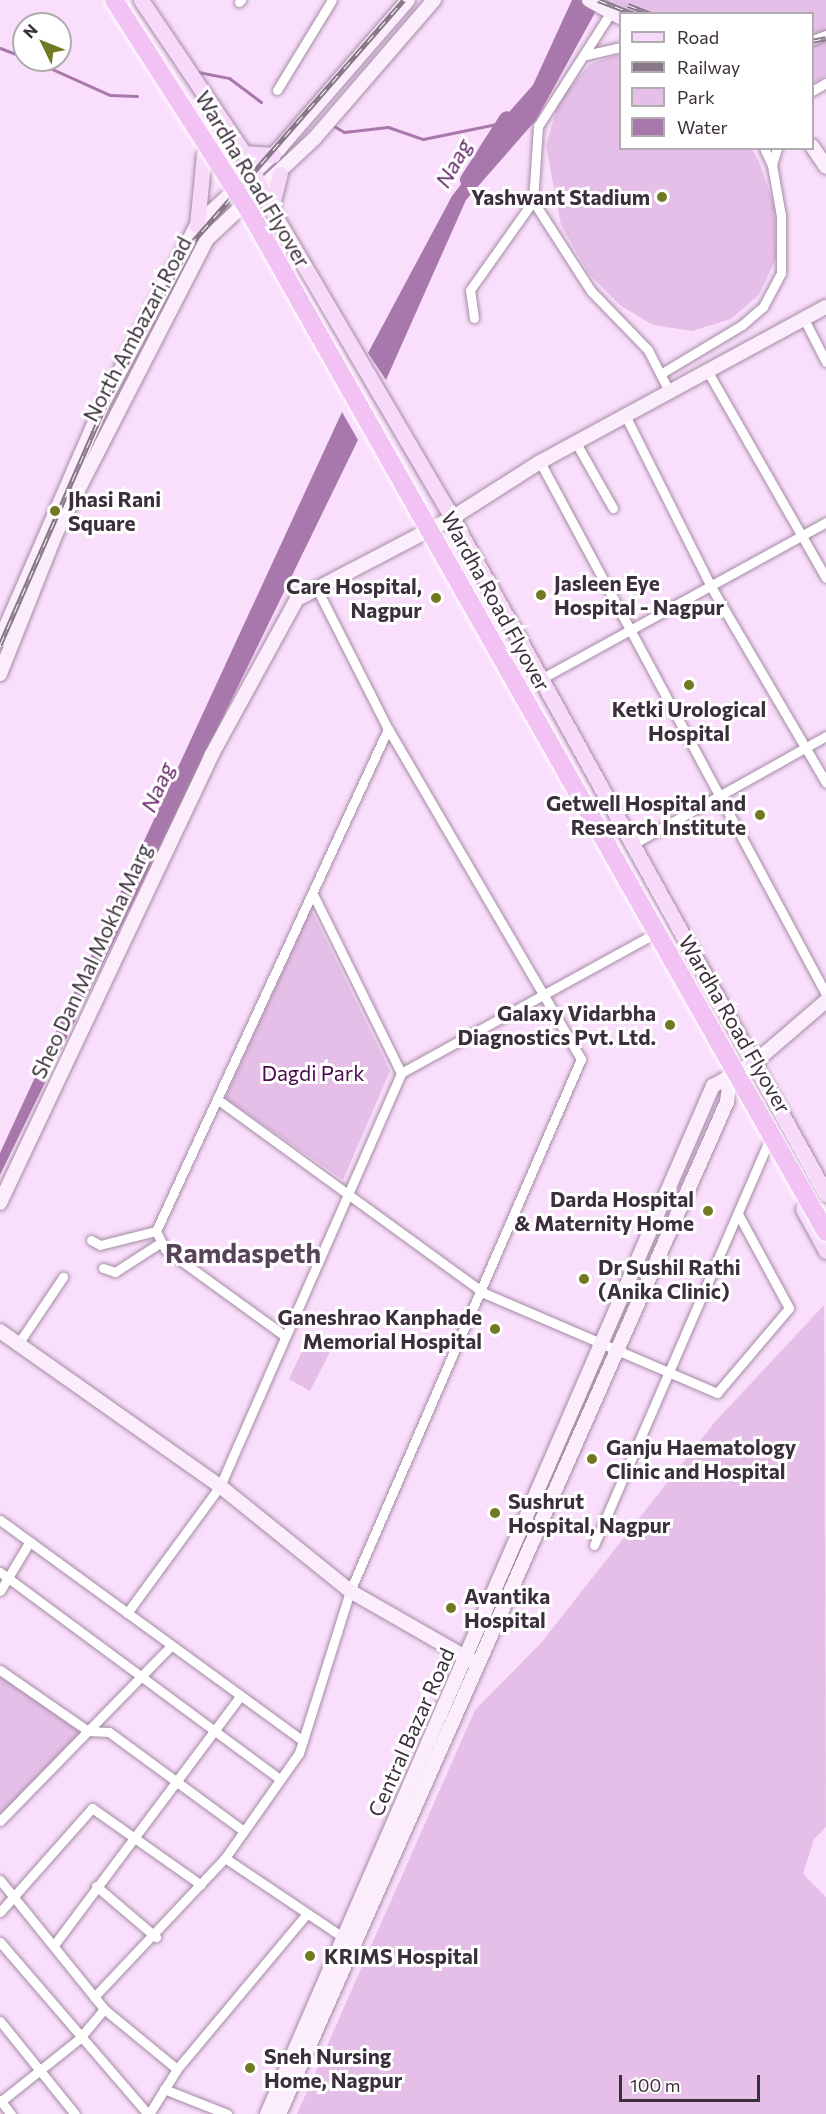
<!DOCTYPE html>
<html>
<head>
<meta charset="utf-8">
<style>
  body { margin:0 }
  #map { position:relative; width:826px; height:2114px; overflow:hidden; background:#fadffc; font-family:Commissioner,sans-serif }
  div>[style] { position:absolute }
  .green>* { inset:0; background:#e5bfe7 }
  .water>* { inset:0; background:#a877ac }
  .stream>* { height:3px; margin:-1.5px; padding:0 1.5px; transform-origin:1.5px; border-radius:1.5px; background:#a877ac }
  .river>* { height:16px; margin:-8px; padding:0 8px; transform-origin:8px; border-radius:8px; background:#a877ac }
  .roads { filter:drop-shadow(0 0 2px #a48ba5) drop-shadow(0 0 2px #a48ba5) }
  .street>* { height:9px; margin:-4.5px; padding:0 4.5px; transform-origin:4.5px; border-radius:4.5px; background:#fff }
  .secondary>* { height:14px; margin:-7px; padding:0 7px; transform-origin:7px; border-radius:7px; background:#fbedfc }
  .primary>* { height:15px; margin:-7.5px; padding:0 7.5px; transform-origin:7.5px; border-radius:7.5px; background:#f7daf9 }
  .rail>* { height:5px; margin-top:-2.5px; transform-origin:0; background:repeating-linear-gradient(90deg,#fff 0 9px,#887789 0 18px); box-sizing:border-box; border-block:2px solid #887789 }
  .bridges { filter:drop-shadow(0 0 2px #fff) drop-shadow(0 0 2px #fff) }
  .highway-bridge>* { height:18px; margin:-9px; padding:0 9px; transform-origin:9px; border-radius:9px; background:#f2c2f5 }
  .dots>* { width:16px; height:16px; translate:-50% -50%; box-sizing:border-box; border:3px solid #fff; border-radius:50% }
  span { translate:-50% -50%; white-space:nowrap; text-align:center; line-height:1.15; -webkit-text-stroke:6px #fff; paint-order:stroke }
  .street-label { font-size:21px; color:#3a2f3a }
  .poi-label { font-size:21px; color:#3a2f3a; font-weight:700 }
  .right { translate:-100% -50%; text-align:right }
  .left { translate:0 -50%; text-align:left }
  .park-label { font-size:21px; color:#49094e }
  .water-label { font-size:22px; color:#692c6e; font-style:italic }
  .district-label { font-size:27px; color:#59435a; font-weight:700 }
  .legend { position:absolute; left:619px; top:12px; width:195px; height:138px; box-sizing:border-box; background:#fff; border:2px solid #b0acb0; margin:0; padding:8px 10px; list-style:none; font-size:18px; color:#3a2f3a }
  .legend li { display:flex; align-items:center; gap:12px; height:30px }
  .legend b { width:30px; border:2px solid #b0acb0 }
  .north { position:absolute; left:12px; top:12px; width:60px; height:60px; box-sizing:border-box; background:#fff; border:2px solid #b0acb0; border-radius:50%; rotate:313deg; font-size:16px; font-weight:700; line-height:24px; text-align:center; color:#3a2f3a }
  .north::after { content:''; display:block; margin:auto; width:21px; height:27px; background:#717923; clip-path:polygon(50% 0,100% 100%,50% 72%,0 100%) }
  .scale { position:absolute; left:619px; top:2075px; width:141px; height:27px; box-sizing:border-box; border:3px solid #3a2f3a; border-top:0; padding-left:8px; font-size:18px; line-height:21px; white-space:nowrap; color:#3a2f3a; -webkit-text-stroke:4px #fff; paint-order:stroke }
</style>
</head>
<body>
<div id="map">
  <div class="green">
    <div style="clip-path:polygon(611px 0,826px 0,826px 76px,813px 83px,812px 14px,635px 13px)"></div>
    <div style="clip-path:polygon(620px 54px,620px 148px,752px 149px,759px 162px,775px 207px,776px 258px,759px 295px,731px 319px,692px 331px,653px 325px,621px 306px,589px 274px,561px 225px,546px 146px,559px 100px,590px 64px)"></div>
    <div style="clip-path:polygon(311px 909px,390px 1071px,343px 1180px,225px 1098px)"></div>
    <div style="clip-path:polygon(824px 1305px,826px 1827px,814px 1839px,803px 1874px,826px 1897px,826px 2114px,297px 2114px,475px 1710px,541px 1643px,714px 1423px)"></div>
    <div style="clip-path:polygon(308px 1338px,331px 1350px,310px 1391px,289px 1379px)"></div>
    <div style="clip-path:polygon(0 1670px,88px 1731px,0 1821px)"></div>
  </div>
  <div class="water">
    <div style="clip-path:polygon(572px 0,602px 0,536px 120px,466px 200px,386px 380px,368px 353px,452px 196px,484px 155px,503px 119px,533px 85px)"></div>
    <div style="clip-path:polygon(342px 412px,358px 440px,0 1175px,0 1153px)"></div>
  </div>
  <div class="stream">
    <div style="left:0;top:48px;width:26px;rotate:21deg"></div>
    <div style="left:32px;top:60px;width:85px;rotate:24.2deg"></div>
    <div style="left:110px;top:95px;width:27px;rotate:2deg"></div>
    <div style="left:198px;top:72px;width:32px;rotate:11deg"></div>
    <div style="left:229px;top:78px;width:40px;rotate:37deg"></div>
    <div style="left:332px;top:125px;width:14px;rotate:30deg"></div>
    <div style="left:344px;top:132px;width:44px;rotate:-6.5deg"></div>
    <div style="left:388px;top:127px;width:37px;rotate:19deg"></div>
    <div style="left:423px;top:139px;width:80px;rotate:-11.6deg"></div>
  </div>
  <div class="river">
    <div style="left:468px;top:180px;width:72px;rotate:-57.4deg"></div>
  </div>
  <div class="roads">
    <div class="street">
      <div style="left:239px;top:2px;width:3px;rotate:-45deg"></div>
      <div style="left:611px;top:12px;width:135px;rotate:122.6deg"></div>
      <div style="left:538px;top:126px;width:75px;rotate:93.8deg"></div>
      <div style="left:533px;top:201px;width:107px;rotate:57.2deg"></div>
      <div style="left:591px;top:291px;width:82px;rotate:46deg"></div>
      <div style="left:648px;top:350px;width:48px;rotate:62.9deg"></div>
      <div style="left:812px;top:40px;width:15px;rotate:-20deg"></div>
      <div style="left:586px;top:55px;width:35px;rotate:-13deg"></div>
      <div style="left:277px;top:90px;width:105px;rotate:-58.6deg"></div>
      <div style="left:812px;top:91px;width:16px;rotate:-30deg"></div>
      <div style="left:764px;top:148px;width:19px;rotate:65deg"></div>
      <div style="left:474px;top:318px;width:28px;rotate:-98deg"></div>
      <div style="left:470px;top:290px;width:109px;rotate:-54.7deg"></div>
      <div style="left:804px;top:319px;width:48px;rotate:62.9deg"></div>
      <div style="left:708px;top:372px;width:237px;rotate:60.2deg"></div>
      <div style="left:662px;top:373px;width:93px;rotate:-31deg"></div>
      <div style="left:742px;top:325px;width:28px;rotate:-41deg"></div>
      <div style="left:763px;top:307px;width:38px;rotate:-62deg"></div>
      <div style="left:781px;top:273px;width:57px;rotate:-90deg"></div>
      <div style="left:781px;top:216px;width:52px;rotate:-100deg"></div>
      <div style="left:772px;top:165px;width:18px;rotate:-74deg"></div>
      <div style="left:626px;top:417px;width:188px;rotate:63.4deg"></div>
      <div style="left:710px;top:585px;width:229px;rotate:59.6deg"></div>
      <div style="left:576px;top:443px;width:75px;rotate:60.4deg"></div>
      <div style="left:540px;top:462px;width:604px;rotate:61.74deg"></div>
      <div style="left:539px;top:680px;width:328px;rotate:-28.8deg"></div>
      <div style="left:633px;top:844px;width:221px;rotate:-29.2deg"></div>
      <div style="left:401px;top:1073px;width:284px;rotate:-28.8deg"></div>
      <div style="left:217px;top:1099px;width:330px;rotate:36deg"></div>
      <div style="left:484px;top:1293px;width:254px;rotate:23.2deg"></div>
      <div style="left:717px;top:1393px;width:111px;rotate:-49.7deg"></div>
      <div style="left:789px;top:1308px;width:107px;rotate:-118.5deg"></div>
      <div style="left:91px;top:1240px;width:10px;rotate:29deg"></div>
      <div style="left:100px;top:1245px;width:58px;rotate:-14deg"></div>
      <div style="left:103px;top:1268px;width:13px;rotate:18deg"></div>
      <div style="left:115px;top:1272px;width:54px;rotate:-32.8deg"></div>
      <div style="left:285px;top:1336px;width:148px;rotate:-144.1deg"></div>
      <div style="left:165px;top:1249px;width:20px;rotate:-117deg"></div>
      <div style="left:156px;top:1231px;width:553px;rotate:-65.2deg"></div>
      <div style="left:18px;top:1344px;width:81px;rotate:-56.1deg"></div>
      <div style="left:0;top:1520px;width:375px;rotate:36.1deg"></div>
      <div style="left:594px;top:1545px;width:436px;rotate:-66.6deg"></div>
      <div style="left:0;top:1572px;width:348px;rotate:36.5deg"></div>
      <div style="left:0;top:1591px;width:58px;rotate:-59deg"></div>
      <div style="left:127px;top:1613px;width:157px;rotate:-53.8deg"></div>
      <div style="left:220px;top:1486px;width:451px;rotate:-66.3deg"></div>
      <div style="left:401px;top:1073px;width:199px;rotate:-116.2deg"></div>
      <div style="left:0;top:1670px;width:107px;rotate:34.7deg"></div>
      <div style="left:88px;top:1731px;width:21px;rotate:3deg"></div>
      <div style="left:109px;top:1732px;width:167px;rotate:36.3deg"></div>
      <div style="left:0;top:1821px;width:245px;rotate:-45.7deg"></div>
      <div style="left:225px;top:1858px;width:143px;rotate:33.9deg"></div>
      <div style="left:0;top:1880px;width:166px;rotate:51.1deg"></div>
      <div style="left:104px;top:2009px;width:94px;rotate:39.4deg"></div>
      <div style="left:96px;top:1886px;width:79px;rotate:40.4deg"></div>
      <div style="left:0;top:1912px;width:139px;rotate:-48.5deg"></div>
      <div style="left:92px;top:1808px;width:133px;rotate:35.2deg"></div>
      <div style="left:0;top:1942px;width:227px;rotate:49.3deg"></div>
      <div style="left:54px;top:1945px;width:311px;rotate:-53.2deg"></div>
      <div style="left:94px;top:1997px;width:191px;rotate:-46.7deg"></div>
      <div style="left:225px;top:1858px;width:128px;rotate:-54.8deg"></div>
      <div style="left:299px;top:1753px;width:170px;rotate:-72.5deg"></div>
      <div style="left:350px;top:1591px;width:580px;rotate:-66.53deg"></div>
      <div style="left:581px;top:1059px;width:382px;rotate:-120.3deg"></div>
      <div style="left:388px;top:729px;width:157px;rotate:-116.9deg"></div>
      <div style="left:0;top:2021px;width:119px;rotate:51.1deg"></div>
      <div style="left:164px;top:2089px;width:68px;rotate:21.6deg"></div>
      <div style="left:0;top:2100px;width:18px;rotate:52deg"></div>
      <div style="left:0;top:2102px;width:101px;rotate:-38.6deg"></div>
      <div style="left:79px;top:2039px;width:39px;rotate:-50deg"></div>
      <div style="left:149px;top:2114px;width:53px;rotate:-58.1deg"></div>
      <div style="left:177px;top:2069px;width:199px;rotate:-50.1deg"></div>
    </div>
    <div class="secondary">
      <div style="left:589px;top:0;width:35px;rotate:29deg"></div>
      <div style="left:812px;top:146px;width:25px;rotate:56deg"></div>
      <div style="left:0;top:640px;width:256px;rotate:-66.5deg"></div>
      <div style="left:102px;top:405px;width:204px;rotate:-62.2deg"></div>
      <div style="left:197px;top:225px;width:112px;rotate:-42.8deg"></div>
      <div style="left:279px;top:149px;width:197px;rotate:-49.1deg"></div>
      <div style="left:0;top:674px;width:152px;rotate:-68.3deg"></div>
      <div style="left:56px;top:533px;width:331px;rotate:-62.8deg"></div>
      <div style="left:207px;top:239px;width:146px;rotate:-43.1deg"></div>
      <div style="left:314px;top:139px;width:184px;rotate:-49.2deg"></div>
      <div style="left:0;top:1203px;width:494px;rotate:-64.7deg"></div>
      <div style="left:211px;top:756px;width:179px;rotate:-61.3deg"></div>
      <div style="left:297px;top:599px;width:175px;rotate:-27.6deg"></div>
      <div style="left:452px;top:518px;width:104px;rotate:-32.5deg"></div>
      <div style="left:540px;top:462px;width:325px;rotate:-28.5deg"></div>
      <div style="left:0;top:1331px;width:269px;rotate:35.2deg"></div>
      <div style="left:220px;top:1486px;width:167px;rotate:38.9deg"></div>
      <div style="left:350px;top:1591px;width:141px;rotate:29.8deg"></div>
      <div style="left:267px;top:2114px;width:1121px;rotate:-66.55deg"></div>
      <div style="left:713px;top:1086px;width:48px;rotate:-29.7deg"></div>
      <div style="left:755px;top:1062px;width:94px;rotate:-40.7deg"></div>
      <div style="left:279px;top:2114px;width:1107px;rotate:-66.12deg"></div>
      <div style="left:727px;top:1102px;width:24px;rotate:-83deg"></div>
    </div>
    <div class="primary">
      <div style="left:141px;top:0;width:184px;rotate:56.1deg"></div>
      <div style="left:244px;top:153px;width:62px;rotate:64.3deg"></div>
      <div style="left:271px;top:209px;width:358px;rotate:59.6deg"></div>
      <div style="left:452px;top:518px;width:773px;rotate:61.05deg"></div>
      <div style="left:244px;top:153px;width:29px;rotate:4deg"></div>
      <div style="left:271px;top:209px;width:36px;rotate:-76deg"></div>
      <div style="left:197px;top:225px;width:71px;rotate:-84.4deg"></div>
      <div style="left:803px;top:1209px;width:48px;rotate:61.3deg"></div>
    </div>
  </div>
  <div class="rail">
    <div style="left:598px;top:0;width:40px;rotate:21deg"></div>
    <div style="left:628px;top:5px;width:25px;rotate:21deg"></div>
    <div style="left:812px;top:41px;width:14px;rotate:-12deg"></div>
    <div style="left:0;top:645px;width:274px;rotate:-66.3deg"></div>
    <div style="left:110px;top:394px;width:169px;rotate:-61.8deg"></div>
    <div style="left:190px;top:245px;width:325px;rotate:-48.9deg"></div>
  </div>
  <div class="bridges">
    <div class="highway-bridge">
      <div style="left:114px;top:0;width:250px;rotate:57.4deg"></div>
      <div style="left:249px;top:211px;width:1173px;rotate:60.53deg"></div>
    </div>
  </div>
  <div class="dots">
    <div style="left:662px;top:197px;background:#717923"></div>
    <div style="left:55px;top:511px;background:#717923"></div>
    <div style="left:541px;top:595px;background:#717923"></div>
    <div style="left:436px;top:598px;background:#717923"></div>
    <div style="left:689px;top:685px;background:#717923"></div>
    <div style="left:760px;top:815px;background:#717923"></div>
    <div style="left:670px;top:1025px;background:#717923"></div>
    <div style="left:708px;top:1211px;background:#717923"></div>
    <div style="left:584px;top:1279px;background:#717923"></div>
    <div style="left:495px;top:1329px;background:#717923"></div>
    <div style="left:592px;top:1459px;background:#717923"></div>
    <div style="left:495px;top:1513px;background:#717923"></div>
    <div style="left:451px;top:1608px;background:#717923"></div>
    <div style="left:310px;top:1956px;background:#717923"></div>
    <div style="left:250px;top:2068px;background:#717923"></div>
  </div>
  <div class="street-label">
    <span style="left:253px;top:179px;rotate:59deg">Wardha Road Flyover</span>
    <span style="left:137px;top:329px;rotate:-62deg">North Ambazari Road</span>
    <span style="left:496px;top:601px;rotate:61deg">Wardha Road Flyover</span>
    <span style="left:91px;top:961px;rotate:-65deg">Sheo Dan Mal Mokha Marg</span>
    <span style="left:735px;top:1024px;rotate:60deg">Wardha Road Flyover</span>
    <span style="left:411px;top:1732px;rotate:-66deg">Central Bazar Road</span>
  </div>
  <div class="poi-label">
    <span class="right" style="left:650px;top:197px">Yashwant Stadium</span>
    <span class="left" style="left:68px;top:511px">Jhasi Rani<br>Square</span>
    <span class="left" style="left:554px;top:595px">Jasleen Eye<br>Hospital - Nagpur</span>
    <span class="right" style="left:422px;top:598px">Care Hospital,<br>Nagpur</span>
    <span style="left:689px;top:721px">Ketki Urological<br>Hospital</span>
    <span class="right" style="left:746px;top:815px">Getwell Hospital and<br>Research Institute</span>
    <span class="right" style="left:656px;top:1025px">Galaxy Vidarbha<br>Diagnostics Pvt. Ltd.</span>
    <span class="right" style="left:694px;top:1211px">Darda Hospital<br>&amp; Maternity Home</span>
    <span class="left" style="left:598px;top:1279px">Dr Sushil Rathi<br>(Anika Clinic)</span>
    <span class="right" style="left:482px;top:1329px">Ganeshrao Kanphade<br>Memorial Hospital</span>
    <span class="left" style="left:606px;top:1459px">Ganju Haematology<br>Clinic and Hospital</span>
    <span class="left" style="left:508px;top:1513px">Sushrut<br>Hospital, Nagpur</span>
    <span class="left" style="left:464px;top:1608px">Avantika<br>Hospital</span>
    <span class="left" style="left:324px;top:1956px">KRIMS Hospital</span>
    <span class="left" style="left:264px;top:2068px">Sneh Nursing<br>Home, Nagpur</span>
  </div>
  <div class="park-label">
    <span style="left:313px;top:1073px">Dagdi Park</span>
  </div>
  <div class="water-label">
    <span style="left:453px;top:163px;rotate:-61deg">Naag</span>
    <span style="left:157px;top:787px;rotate:-66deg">Naag</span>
  </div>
  <div class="district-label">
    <span style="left:243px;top:1253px">Ramdaspeth</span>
  </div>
  <ul class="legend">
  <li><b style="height:8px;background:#f7daf9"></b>Road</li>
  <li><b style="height:8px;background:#887789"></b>Railway</li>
  <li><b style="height:16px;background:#e5bfe7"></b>Park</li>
  <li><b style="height:16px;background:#a877ac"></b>Water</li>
  </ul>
  <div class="north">N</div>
  <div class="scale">100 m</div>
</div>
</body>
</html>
